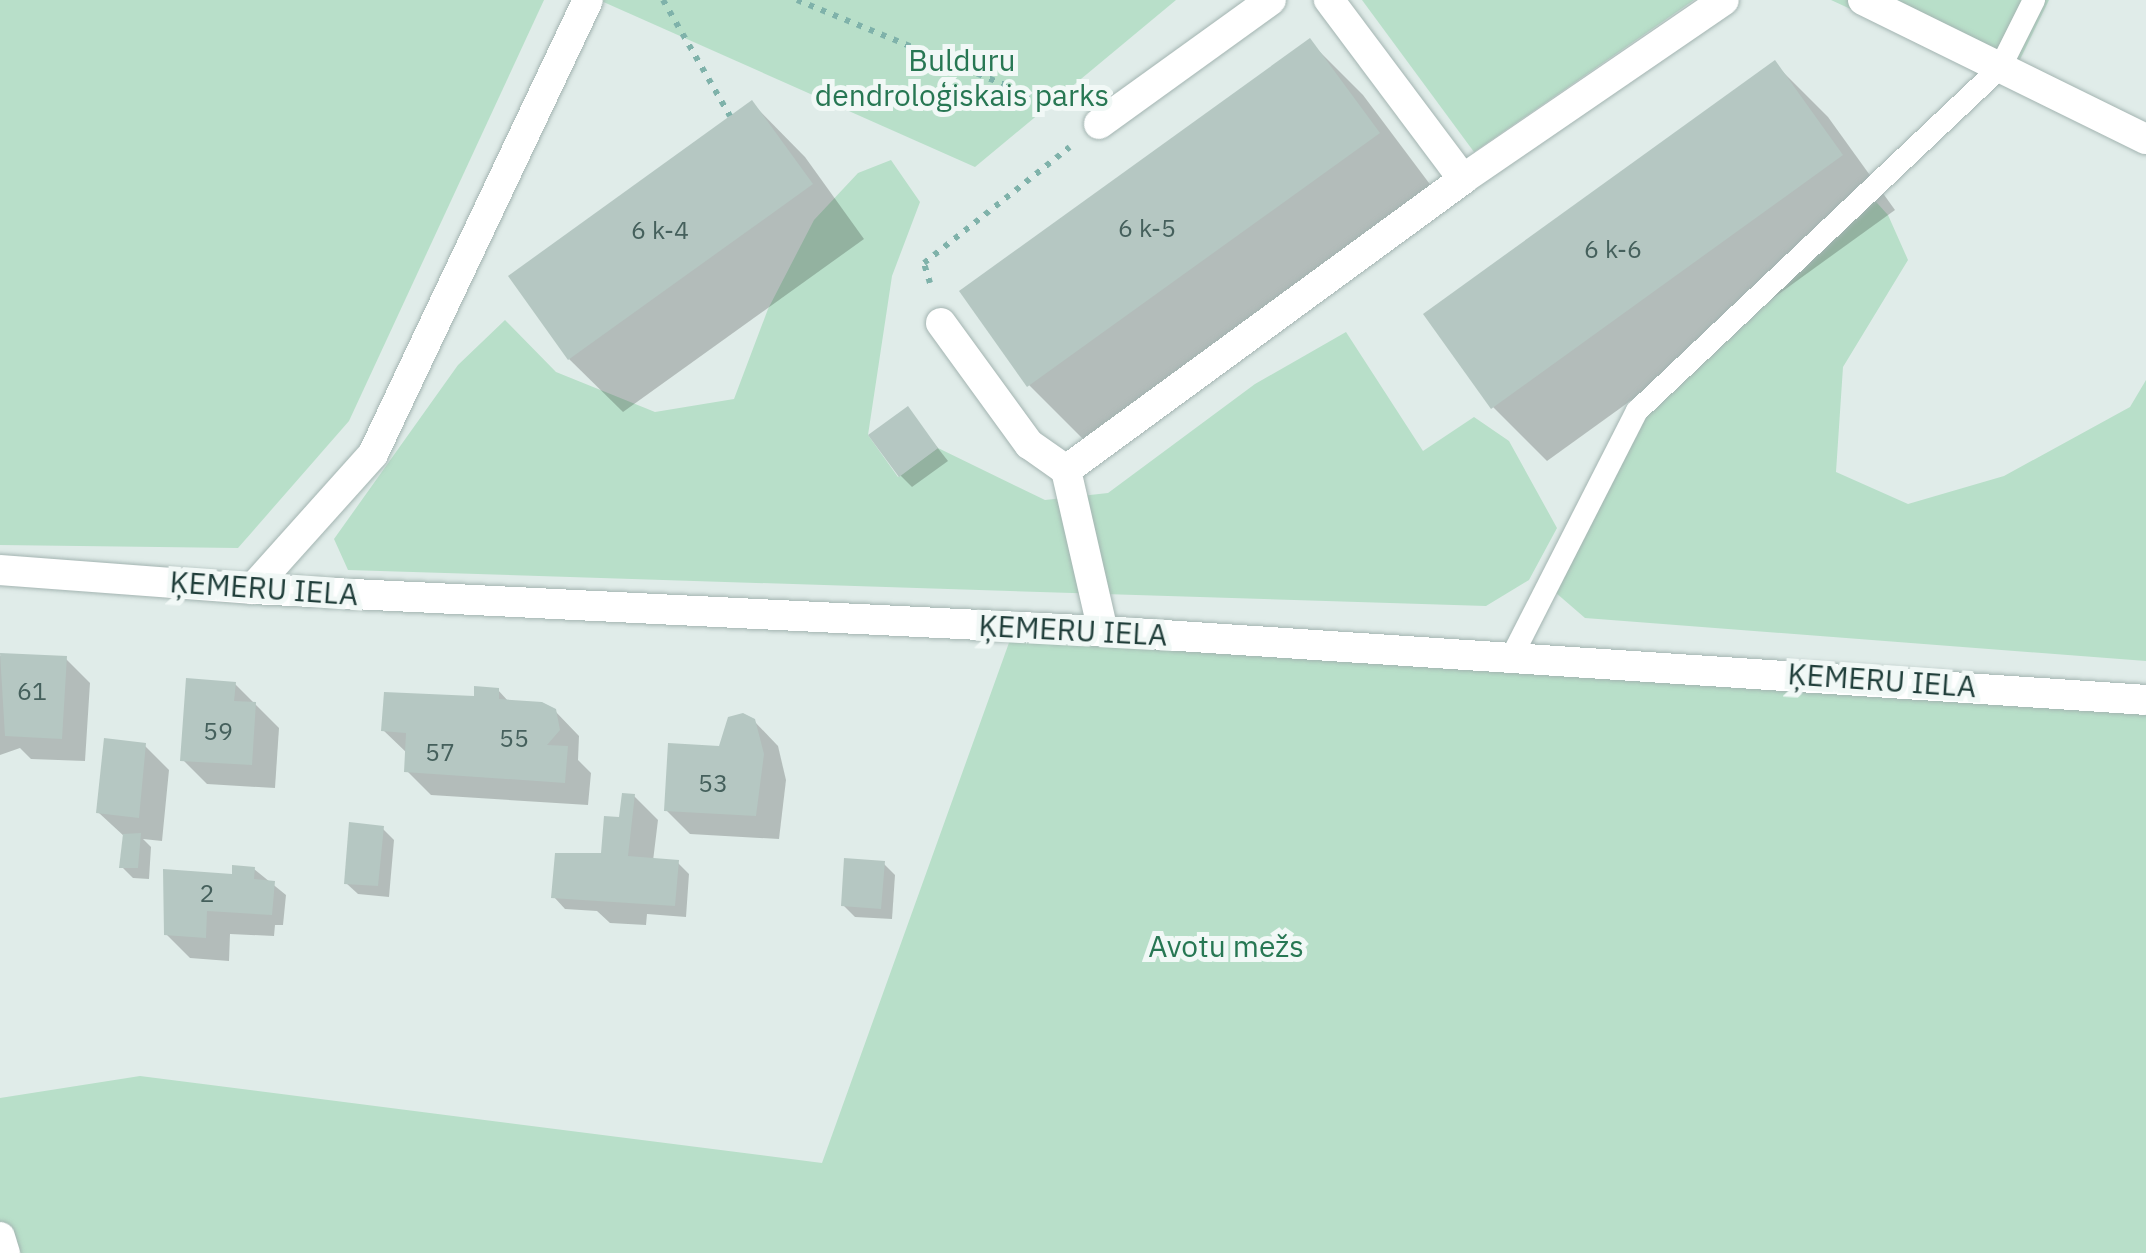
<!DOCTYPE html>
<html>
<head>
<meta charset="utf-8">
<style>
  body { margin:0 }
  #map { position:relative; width:2146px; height:1253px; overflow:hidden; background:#e0ece9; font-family:"IBM Plex Sans",sans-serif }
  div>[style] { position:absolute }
  .green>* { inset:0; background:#b8dfc9 }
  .shadow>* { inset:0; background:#0003 }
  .building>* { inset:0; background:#b5c7c2 }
  .path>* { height:6px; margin-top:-3px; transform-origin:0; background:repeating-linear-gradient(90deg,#7fb2aa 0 5px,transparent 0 13px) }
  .roads { filter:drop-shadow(0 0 2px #a3b4b1) drop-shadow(0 0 2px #a3b4b1) }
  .service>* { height:22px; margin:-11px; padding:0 11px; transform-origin:11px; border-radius:11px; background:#fff }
  .minor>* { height:30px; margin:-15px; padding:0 15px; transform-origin:15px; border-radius:15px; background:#fff }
  .tertiary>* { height:30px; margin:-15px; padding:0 15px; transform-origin:15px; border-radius:15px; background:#fff }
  span { translate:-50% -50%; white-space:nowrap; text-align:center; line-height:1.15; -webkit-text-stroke:10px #f1f8f6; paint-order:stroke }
  .number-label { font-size:25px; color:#45605c }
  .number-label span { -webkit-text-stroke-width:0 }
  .park-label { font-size:30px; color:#277753 }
  .street-label { font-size:30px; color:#203e3a }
</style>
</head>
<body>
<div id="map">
  <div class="green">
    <div style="clip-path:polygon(0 0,544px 0,349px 421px,238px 548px,0 545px)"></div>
    <div style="clip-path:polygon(599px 0,1176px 0,975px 167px)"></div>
    <div style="clip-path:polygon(1362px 0,1694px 0,1474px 152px)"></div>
    <div style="clip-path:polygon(1831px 0,2049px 0,2009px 82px)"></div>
    <div style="clip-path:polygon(891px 160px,920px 202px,892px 276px,868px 435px,898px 477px,938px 448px,1045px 500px,1108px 493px,1255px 384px,1346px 332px,1423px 451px,1474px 417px,1509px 441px,1557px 528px,1529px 580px,1486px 606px,348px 570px,334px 539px,458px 365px,505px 320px,556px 372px,655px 412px,734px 399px,768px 309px,814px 220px,858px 173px)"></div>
    <div style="clip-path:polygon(1868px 193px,1888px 215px,1908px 260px,1843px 367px,1836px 472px,1908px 504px,2004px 476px,2130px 407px,2146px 380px,2146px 661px,1585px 618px,1548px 586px,1637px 411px)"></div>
    <div style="clip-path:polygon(1015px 626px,2146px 700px,2146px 1253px,0 1253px,0 1098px,140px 1076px,822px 1163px)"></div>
  </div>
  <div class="shadow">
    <div style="clip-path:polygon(1310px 42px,1363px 95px,1432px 187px,1083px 439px,1029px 385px)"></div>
    <div style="clip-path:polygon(1774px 63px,1828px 117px,1895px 210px,1547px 461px,1493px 407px)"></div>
    <div style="clip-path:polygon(752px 103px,805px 157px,864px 239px,623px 412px,569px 359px)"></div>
    <div style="clip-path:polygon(908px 410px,948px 461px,912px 487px,900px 475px)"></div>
    <div style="clip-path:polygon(0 656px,66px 659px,90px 683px,85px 761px,31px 759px,20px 748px,0 755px)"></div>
    <div style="clip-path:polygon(235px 684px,279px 728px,275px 788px,207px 784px,183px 760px)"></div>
    <div style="clip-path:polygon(498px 690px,509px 702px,555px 711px,579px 736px,578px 760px,591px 773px,588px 805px,431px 795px,407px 771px,408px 754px,383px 730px)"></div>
    <div style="clip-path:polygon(754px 721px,778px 746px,786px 780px,779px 839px,690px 834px,666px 810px)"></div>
    <div style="clip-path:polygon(145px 746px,169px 770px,162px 841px,143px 839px,151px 847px,149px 879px,133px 878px,122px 867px,125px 837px,99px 813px)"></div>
    <div style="clip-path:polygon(634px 796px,658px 820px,653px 861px,678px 863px,689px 874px,686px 917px,647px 914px,646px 925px,610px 923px,597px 911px,565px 909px,554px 897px,557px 856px,603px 856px)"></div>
    <div style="clip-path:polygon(382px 828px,394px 840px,389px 897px,358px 894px,346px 883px)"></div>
    <div style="clip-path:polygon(884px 864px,895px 875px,892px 919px,855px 917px,843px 905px)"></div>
    <div style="clip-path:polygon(254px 869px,286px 895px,283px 925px,275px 925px,274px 936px,230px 934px,229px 961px,190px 958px,166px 934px,165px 871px,234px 876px)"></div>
  </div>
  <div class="building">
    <div style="clip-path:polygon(1310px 38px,1380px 133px,1027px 387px,959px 291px)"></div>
    <div style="clip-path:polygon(1775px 60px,1843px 155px,1491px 409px,1423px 314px)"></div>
    <div style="clip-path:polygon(752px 100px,813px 184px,568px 360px,508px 276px)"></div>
    <div style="clip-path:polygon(908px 406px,938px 448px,899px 477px,868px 435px)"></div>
    <div style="clip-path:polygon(0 653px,67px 656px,62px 739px,5px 736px)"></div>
    <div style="clip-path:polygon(186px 678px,236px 682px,234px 701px,256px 702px,252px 765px,180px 761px)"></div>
    <div style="clip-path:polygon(474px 686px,499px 688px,499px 699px,542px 702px,556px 709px,560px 730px,547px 745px,568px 746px,565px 783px,404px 772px,406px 733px,381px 731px,384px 692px,474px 696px)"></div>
    <div style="clip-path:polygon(743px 713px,755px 719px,764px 754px,756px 816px,664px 811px,668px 743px,719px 746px,728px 717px)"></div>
    <div style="clip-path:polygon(104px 738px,146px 743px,139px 818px,96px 813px)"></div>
    <div style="clip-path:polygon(622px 793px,635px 794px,628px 856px,679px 860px,675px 906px,551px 898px,555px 853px,601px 853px,604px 816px,619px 817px)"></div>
    <div style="clip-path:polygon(349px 822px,384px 826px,378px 886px,344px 884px)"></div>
    <div style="clip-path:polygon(141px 833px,138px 868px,119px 868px,123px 834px)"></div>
    <div style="clip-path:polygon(844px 858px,885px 861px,881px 909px,841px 906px)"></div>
    <div style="clip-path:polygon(232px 865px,255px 867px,254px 879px,275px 881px,272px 915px,207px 911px,206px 938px,164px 935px,163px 869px,232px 874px)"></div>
  </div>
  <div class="path">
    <div style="left:663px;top:0;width:134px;rotate:60deg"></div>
    <div style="left:797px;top:0;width:286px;rotate:22.2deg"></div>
    <div style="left:930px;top:283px;width:21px;rotate:-107deg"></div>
    <div style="left:924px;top:263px;width:186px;rotate:-38.5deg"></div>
  </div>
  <div class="roads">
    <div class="service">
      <div style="left:1512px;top:656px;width:275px;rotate:-63deg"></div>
      <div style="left:1637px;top:411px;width:499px;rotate:-43.4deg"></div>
      <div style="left:2000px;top:68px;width:76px;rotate:-63.4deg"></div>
    </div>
    <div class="minor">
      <div style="left:1863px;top:0;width:315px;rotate:26.2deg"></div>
      <div style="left:1099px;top:124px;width:212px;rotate:-35.8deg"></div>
      <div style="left:1463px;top:179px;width:316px;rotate:-34.4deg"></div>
      <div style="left:941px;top:323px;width:150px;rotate:54deg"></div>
      <div style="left:1029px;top:444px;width:45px;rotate:35.1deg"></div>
      <div style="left:1066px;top:470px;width:492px;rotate:-36.2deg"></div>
      <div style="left:1463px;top:179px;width:224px;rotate:-126.8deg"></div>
      <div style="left:1066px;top:470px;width:165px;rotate:77.1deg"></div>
      <div style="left:0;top:570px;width:253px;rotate:4.3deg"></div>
      <div style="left:252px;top:589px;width:852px;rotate:2.83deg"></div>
      <div style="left:1103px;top:631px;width:1045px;rotate:3.78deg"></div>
      <div style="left:252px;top:589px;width:181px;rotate:-48.1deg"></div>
      <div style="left:373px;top:454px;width:502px;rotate:-64.66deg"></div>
    </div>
    <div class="tertiary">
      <div style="left:0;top:1237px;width:17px;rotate:73deg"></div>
    </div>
  </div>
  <div class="number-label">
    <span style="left:1147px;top:228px">6 k-5</span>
    <span style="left:660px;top:230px">6 k-4</span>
    <span style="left:1613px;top:249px">6 k-6</span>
    <span style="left:32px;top:691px">61</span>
    <span style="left:218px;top:731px">59</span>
    <span style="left:514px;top:738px">55</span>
    <span style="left:440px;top:752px">57</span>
    <span style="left:713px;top:783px">53</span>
    <span style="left:207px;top:893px">2</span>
  </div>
  <div class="park-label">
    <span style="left:962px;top:77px">Bulduru<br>dendroloģiskais parks</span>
    <span style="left:1226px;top:946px">Avotu mežs</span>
  </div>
  <div class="street-label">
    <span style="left:264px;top:588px;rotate:4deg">ĶEMERU IELA</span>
    <span style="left:1073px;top:630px;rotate:3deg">ĶEMERU IELA</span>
    <span style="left:1882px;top:680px;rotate:4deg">ĶEMERU IELA</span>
  </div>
</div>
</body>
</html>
